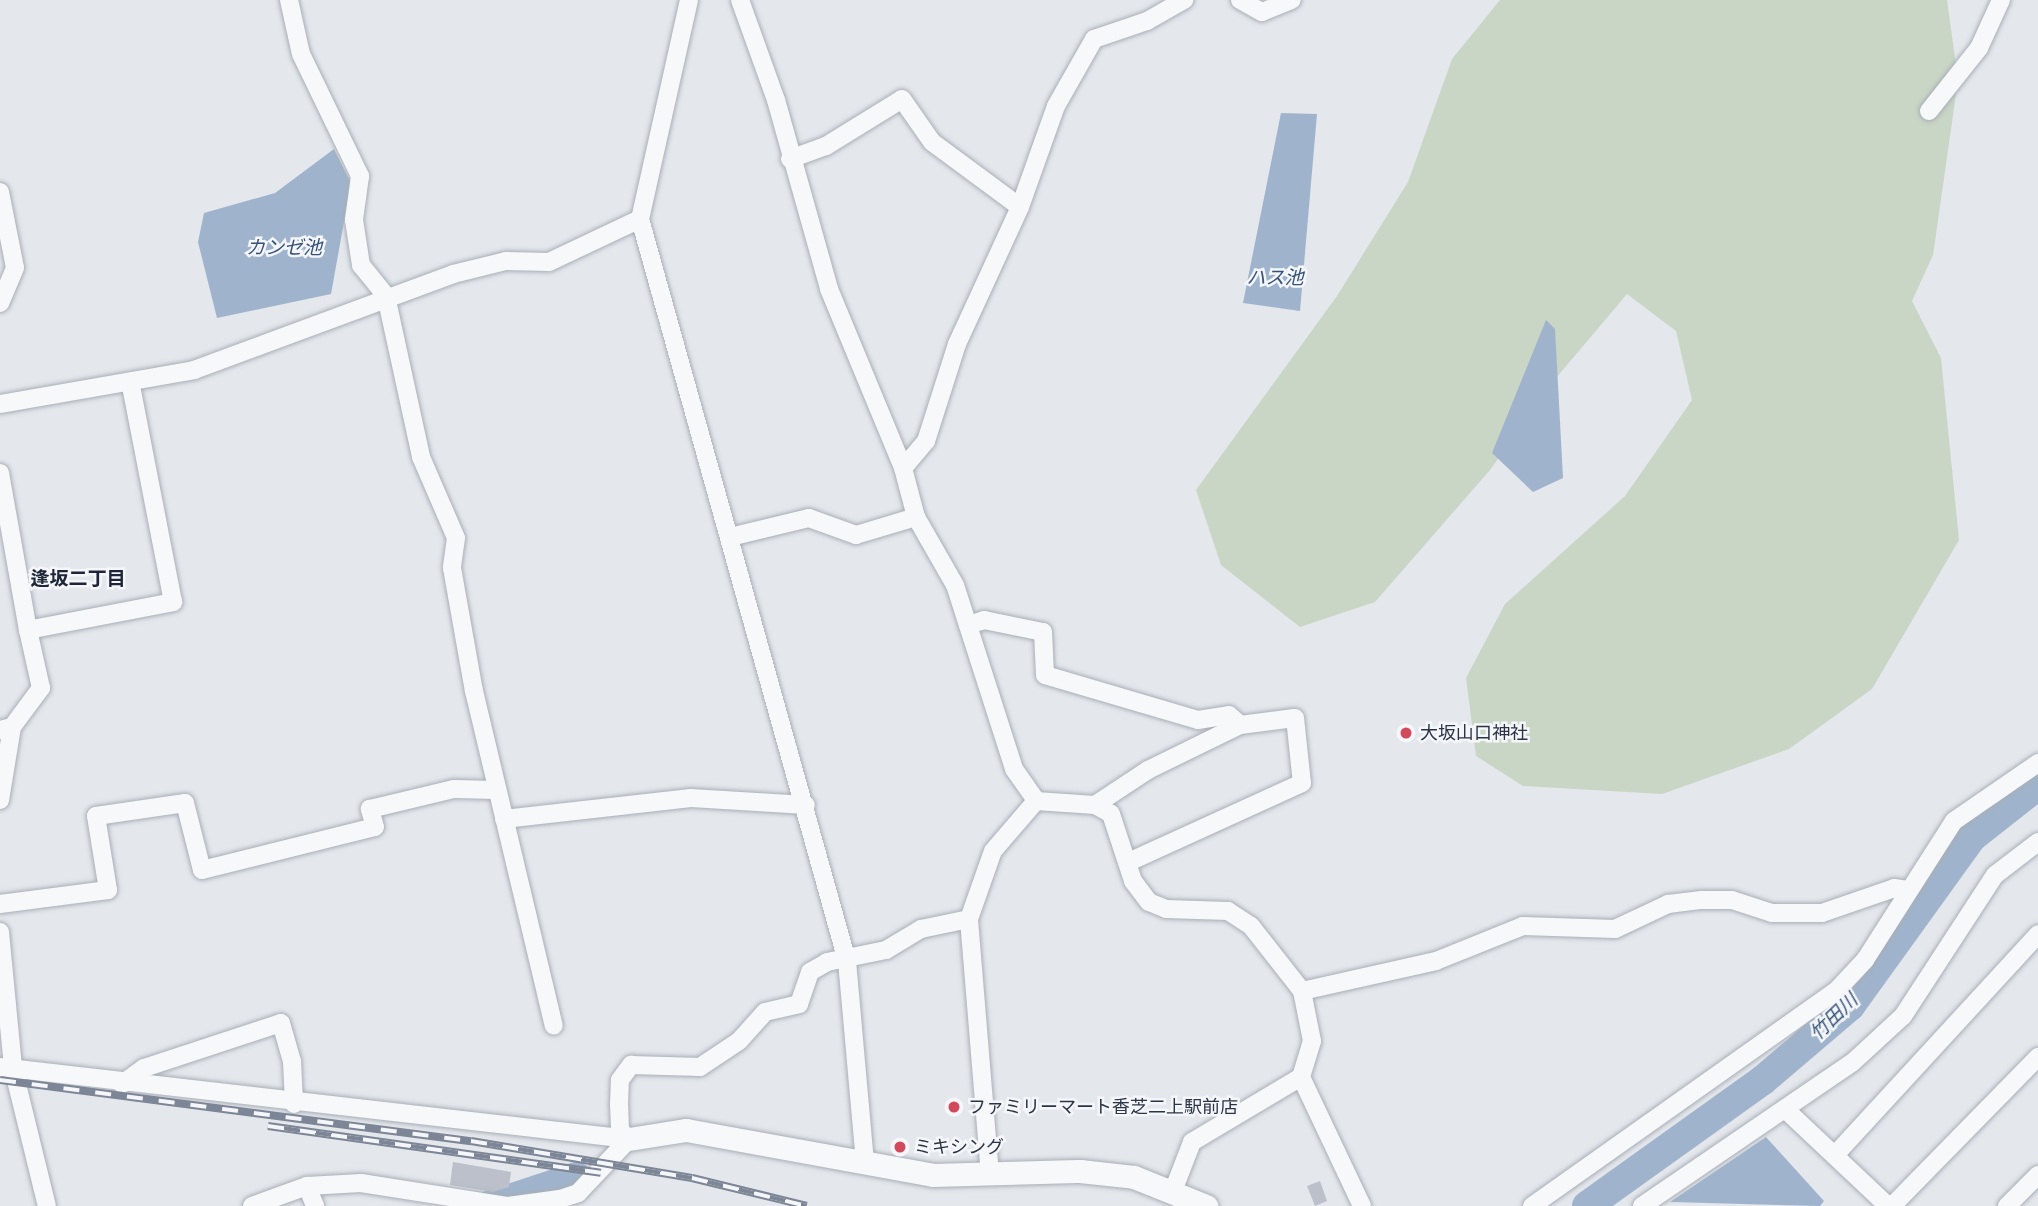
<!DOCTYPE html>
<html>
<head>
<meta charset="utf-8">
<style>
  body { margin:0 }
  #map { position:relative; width:2038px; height:1206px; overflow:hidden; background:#e4e7ec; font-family:Inter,"Noto Sans JP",sans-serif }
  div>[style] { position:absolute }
  .green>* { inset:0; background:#c9d6c5 }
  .water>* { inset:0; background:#9fb4cc }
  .river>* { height:30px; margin:-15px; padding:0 15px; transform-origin:15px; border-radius:15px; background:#9fb4cc }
  .building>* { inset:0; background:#bbc0ca }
  .roads { filter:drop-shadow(0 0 2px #a9aeb7) drop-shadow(0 0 2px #a9aeb7) }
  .minor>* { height:18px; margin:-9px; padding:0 9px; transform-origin:9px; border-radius:9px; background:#f7f8fa }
  .tertiary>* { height:23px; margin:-11.5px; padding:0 11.5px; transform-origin:11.5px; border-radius:11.5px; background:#f7f8fa }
  .rail>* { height:8px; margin-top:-4px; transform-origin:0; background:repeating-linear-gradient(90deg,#f4f6f9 0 16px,#7d8696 0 32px); box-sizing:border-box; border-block:2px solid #7d8696 }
  .dots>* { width:19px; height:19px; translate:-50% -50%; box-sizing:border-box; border:4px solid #f4f6f9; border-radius:50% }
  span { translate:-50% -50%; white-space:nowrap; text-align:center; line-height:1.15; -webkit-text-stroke:5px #f4f6f9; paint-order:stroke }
  .poi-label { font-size:18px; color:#2b3445 }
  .left { translate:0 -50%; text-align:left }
  .water-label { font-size:19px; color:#34527a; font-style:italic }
  .neighbourhood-label { font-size:19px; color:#1d2536; font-weight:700 }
</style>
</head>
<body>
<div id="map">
  <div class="green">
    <div style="clip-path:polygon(1500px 0,1947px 0,1958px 80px,1933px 255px,1912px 301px,1941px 358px,1959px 540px,1872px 689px,1789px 749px,1662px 794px,1523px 786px,1476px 756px,1466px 678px,1505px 604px,1625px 496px,1692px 400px,1676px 331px,1627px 294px,1551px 384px,1490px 470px,1375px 602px,1300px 627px,1221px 565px,1196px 490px,1337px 296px,1408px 182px,1452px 59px)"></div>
  </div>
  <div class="water">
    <div style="clip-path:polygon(1281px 113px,1317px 114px,1300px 311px,1243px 303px)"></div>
    <div style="clip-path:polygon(334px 149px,351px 183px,331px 294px,217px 318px,198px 242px,204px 213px,275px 193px)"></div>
    <div style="clip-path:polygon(1546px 320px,1555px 329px,1563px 478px,1533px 492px,1492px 453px)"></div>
    <div style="clip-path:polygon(1766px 1137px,1824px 1201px,1820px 1206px,1670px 1202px)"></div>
  </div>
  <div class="river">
    <div style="left:488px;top:1206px;width:93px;rotate:-18.2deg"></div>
    <div style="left:1587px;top:1206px;width:216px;rotate:-35.6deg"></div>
    <div style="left:1763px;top:1080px;width:114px;rotate:-40.4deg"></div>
    <div style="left:1850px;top:1006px;width:208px;rotate:-54.2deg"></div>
    <div style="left:1972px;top:837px;width:84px;rotate:-38.2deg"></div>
  </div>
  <div class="building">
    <div style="clip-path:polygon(453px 1162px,511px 1172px,509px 1187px,493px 1192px,450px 1185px)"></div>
    <div style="clip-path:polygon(1320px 1181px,1327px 1201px,1315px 1206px,1307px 1186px)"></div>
  </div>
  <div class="roads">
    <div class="minor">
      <div style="left:289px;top:0;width:55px;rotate:77.5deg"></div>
      <div style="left:301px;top:54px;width:136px;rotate:64.2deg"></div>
      <div style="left:360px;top:176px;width:44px;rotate:97.8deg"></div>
      <div style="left:354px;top:220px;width:46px;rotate:81.2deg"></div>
      <div style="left:361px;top:265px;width:40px;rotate:51deg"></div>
      <div style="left:386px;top:296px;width:165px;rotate:77.7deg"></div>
      <div style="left:421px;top:457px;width:88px;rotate:66.6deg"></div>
      <div style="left:456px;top:538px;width:30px;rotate:98deg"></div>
      <div style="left:452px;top:568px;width:125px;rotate:79.9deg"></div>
      <div style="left:474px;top:691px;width:344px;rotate:76.6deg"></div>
      <div style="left:689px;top:0;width:224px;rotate:102.6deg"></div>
      <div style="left:640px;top:219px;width:770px;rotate:74.41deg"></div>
      <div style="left:847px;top:961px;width:202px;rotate:84.9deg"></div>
      <div style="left:740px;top:0;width:106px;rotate:70.2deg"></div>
      <div style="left:776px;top:100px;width:196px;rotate:74.3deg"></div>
      <div style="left:829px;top:289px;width:194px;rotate:67.5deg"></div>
      <div style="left:903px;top:468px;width:51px;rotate:75.1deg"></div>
      <div style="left:1240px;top:0;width:25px;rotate:29deg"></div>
      <div style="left:1262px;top:12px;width:32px;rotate:-22deg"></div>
      <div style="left:1929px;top:111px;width:80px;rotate:-51.6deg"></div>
      <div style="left:1979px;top:48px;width:53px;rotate:-65.4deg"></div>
      <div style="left:790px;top:159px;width:38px;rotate:-20deg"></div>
      <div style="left:826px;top:146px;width:89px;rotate:-31.7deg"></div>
      <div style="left:902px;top:99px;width:52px;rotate:55.1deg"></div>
      <div style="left:932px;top:142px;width:109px;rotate:36.5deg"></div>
      <div style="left:1020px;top:207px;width:151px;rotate:114.7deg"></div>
      <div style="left:957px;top:344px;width:102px;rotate:107.7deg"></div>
      <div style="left:926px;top:441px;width:35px;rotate:130deg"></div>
      <div style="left:0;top:192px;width:77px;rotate:78.8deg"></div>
      <div style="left:15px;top:268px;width:38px;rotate:113deg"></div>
      <div style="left:1020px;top:207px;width:107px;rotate:-70.4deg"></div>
      <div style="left:1056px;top:106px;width:77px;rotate:-60.4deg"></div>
      <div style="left:1094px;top:39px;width:56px;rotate:-18.8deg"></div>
      <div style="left:1147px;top:21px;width:43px;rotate:-29.6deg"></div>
      <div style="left:0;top:404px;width:197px;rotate:-9.9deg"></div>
      <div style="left:194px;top:370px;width:276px;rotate:-20.3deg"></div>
      <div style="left:453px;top:274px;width:55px;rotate:-13.8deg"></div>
      <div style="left:506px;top:261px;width:43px;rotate:1.3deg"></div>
      <div style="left:549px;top:262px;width:101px;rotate:-25.3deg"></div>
      <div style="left:0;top:473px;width:159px;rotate:79.9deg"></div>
      <div style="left:730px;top:537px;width:81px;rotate:-13.5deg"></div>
      <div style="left:809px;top:518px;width:50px;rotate:19.9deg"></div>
      <div style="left:856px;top:535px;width:63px;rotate:-16.7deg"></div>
      <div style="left:916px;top:517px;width:78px;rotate:60.2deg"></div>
      <div style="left:955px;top:585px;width:193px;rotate:72.2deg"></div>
      <div style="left:1014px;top:769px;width:39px;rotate:55deg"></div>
      <div style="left:968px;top:625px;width:17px;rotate:-17deg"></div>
      <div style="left:984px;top:620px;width:60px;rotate:11.5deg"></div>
      <div style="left:1043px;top:632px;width:43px;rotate:87.3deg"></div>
      <div style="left:1045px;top:675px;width:159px;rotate:16.4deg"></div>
      <div style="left:1198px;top:720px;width:31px;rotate:-9deg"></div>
      <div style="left:1229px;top:715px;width:15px;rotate:42deg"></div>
      <div style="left:12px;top:727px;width:49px;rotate:-53.4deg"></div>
      <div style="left:41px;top:688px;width:59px;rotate:-102.6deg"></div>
      <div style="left:28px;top:630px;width:148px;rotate:-10.9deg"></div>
      <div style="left:173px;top:602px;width:220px;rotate:-101deg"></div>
      <div style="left:0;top:730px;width:12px;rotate:-14deg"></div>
      <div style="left:12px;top:727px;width:74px;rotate:99.3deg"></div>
      <div style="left:1095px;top:805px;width:64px;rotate:-33.4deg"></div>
      <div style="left:1148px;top:770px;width:102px;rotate:-26.1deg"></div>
      <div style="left:1240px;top:725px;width:55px;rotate:-7.3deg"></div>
      <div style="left:1295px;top:718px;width:65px;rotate:83.9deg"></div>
      <div style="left:1302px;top:783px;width:190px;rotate:155.5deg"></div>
      <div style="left:504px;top:819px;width:188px;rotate:-6.4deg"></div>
      <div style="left:691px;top:798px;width:115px;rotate:3.5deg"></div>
      <div style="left:0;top:904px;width:109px;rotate:-7.4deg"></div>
      <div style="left:108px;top:890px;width:75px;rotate:-99.2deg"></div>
      <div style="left:96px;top:816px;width:90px;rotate:-8.3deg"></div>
      <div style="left:185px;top:803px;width:69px;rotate:75.8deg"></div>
      <div style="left:202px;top:870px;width:178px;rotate:-14deg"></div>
      <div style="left:375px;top:827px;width:19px;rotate:-106deg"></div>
      <div style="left:370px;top:809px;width:86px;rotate:-13.4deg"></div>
      <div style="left:454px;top:789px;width:43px;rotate:1.3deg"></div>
      <div style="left:0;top:932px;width:137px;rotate:84.5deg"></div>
      <div style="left:13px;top:1068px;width:142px;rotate:76.2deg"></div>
      <div style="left:1302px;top:991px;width:137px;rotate:-12.6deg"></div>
      <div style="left:1436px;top:961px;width:94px;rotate:-21.9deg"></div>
      <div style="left:1523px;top:926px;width:92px;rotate:1.9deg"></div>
      <div style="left:1615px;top:929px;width:59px;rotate:-25.3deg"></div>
      <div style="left:1668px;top:904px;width:34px;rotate:-7deg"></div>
      <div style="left:1702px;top:900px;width:30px"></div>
      <div style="left:1732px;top:900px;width:42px;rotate:18deg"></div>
      <div style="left:1772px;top:913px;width:50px"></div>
      <div style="left:1822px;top:913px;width:76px;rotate:-19.1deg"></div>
      <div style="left:1894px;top:888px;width:14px;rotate:8deg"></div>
      <div style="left:0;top:1067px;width:633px;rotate:6.53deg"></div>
      <div style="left:1301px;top:1077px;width:143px;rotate:64.7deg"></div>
      <div style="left:122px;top:1084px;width:27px;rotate:-36deg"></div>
      <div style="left:144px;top:1068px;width:144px;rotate:-18.2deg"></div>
      <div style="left:281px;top:1023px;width:40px;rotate:74deg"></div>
      <div style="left:292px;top:1061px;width:43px;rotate:87.3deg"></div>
      <div style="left:1785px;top:1109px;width:141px;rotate:43.3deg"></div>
      <div style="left:629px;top:1139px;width:13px;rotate:-135deg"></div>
      <div style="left:620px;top:1130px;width:25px;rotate:-92deg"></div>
      <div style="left:619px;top:1105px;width:25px;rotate:-88deg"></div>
      <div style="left:620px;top:1080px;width:19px;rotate:-54deg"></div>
      <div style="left:631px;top:1065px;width:69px;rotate:1.7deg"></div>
      <div style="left:700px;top:1067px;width:47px;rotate:-33.7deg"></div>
      <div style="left:739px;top:1041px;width:39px;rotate:-48deg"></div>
      <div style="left:765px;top:1012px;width:35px;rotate:-13deg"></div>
      <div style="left:799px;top:1004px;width:34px;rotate:-71deg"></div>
      <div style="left:810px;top:972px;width:20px;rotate:-30deg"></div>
      <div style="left:827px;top:962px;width:60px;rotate:-11.5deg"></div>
      <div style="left:886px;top:950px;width:41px;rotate:-31deg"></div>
      <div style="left:921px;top:929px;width:49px;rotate:-11.8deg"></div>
      <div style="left:1835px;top:1155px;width:300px;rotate:-47.4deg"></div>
      <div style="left:990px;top:1175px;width:257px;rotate:-94.7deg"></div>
      <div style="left:969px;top:919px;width:72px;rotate:-70.6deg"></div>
      <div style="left:993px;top:851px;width:66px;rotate:-49.3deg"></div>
      <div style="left:1036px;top:801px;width:59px;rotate:3.9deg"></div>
      <div style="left:1095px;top:805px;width:18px;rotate:29deg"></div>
      <div style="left:1111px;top:814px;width:71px;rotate:71.8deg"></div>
      <div style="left:1133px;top:881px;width:26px;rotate:53deg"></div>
      <div style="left:1149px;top:902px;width:18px;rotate:22deg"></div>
      <div style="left:1166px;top:909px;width:62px;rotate:1.8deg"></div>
      <div style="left:1228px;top:911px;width:27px;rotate:33deg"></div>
      <div style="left:1251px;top:926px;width:83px;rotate:51.9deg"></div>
      <div style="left:1302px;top:991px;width:51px;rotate:78.7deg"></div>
      <div style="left:1312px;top:1041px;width:38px;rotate:107deg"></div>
      <div style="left:1301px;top:1077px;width:127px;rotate:149.2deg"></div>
      <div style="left:1192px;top:1142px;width:53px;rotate:111.2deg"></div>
      <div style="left:307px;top:1186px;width:22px;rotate:68deg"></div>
      <div style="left:252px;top:1206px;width:59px;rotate:-20deg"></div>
      <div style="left:307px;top:1186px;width:54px;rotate:-3.2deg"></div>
      <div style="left:361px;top:1183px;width:149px;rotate:8.9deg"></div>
      <div style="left:508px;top:1206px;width:52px;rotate:-7.7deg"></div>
      <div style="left:560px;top:1199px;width:19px;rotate:-18deg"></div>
      <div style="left:578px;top:1193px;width:74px;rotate:-46.6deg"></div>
      <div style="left:1532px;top:1206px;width:375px;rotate:-35.3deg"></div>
      <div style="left:1838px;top:989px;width:40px;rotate:-47deg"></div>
      <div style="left:1865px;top:960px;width:165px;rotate:-57.4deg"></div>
      <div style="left:1954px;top:821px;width:102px;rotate:-34.6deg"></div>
      <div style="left:1642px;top:1206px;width:255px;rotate:-34.3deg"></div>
      <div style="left:1853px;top:1062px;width:68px;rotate:-42.6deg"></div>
      <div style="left:1903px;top:1016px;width:168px;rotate:-56.9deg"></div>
      <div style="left:1995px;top:875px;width:54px;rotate:-37.5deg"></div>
      <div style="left:1892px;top:1206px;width:209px;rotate:-45.6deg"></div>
      <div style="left:2007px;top:1206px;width:44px;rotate:-45deg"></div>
    </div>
    <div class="tertiary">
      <div style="left:629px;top:1139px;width:58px;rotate:-9deg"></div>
      <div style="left:686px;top:1130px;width:251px;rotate:10.3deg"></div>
      <div style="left:933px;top:1175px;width:147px;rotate:-1.6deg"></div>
      <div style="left:1080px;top:1171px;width:54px;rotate:6.3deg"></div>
      <div style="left:1134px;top:1177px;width:78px;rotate:21.9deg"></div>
    </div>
  </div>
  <div class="rail">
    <div style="left:0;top:1080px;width:475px;rotate:7.4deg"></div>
    <div style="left:471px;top:1141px;width:224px;rotate:9.5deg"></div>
    <div style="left:692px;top:1178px;width:118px;rotate:13.7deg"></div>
    <div style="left:268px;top:1126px;width:336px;rotate:8deg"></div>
  </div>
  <div class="dots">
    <div style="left:1406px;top:733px;background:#d1495b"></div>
    <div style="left:954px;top:1107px;background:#d1495b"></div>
    <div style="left:900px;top:1147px;background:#d1495b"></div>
  </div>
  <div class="poi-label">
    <span class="left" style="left:1420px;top:733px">大坂山口神社</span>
    <span class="left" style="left:968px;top:1107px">ファミリーマート香芝二上駅前店</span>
    <span class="left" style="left:914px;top:1147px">ミキシング</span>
  </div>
  <div class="water-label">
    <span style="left:284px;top:248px">カンゼ池</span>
    <span style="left:1275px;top:278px">ハス池</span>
    <span style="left:1834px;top:1017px;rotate:-44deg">竹田川</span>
  </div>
  <div class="neighbourhood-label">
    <span style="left:78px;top:579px">逢坂二丁目</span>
  </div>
</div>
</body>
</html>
